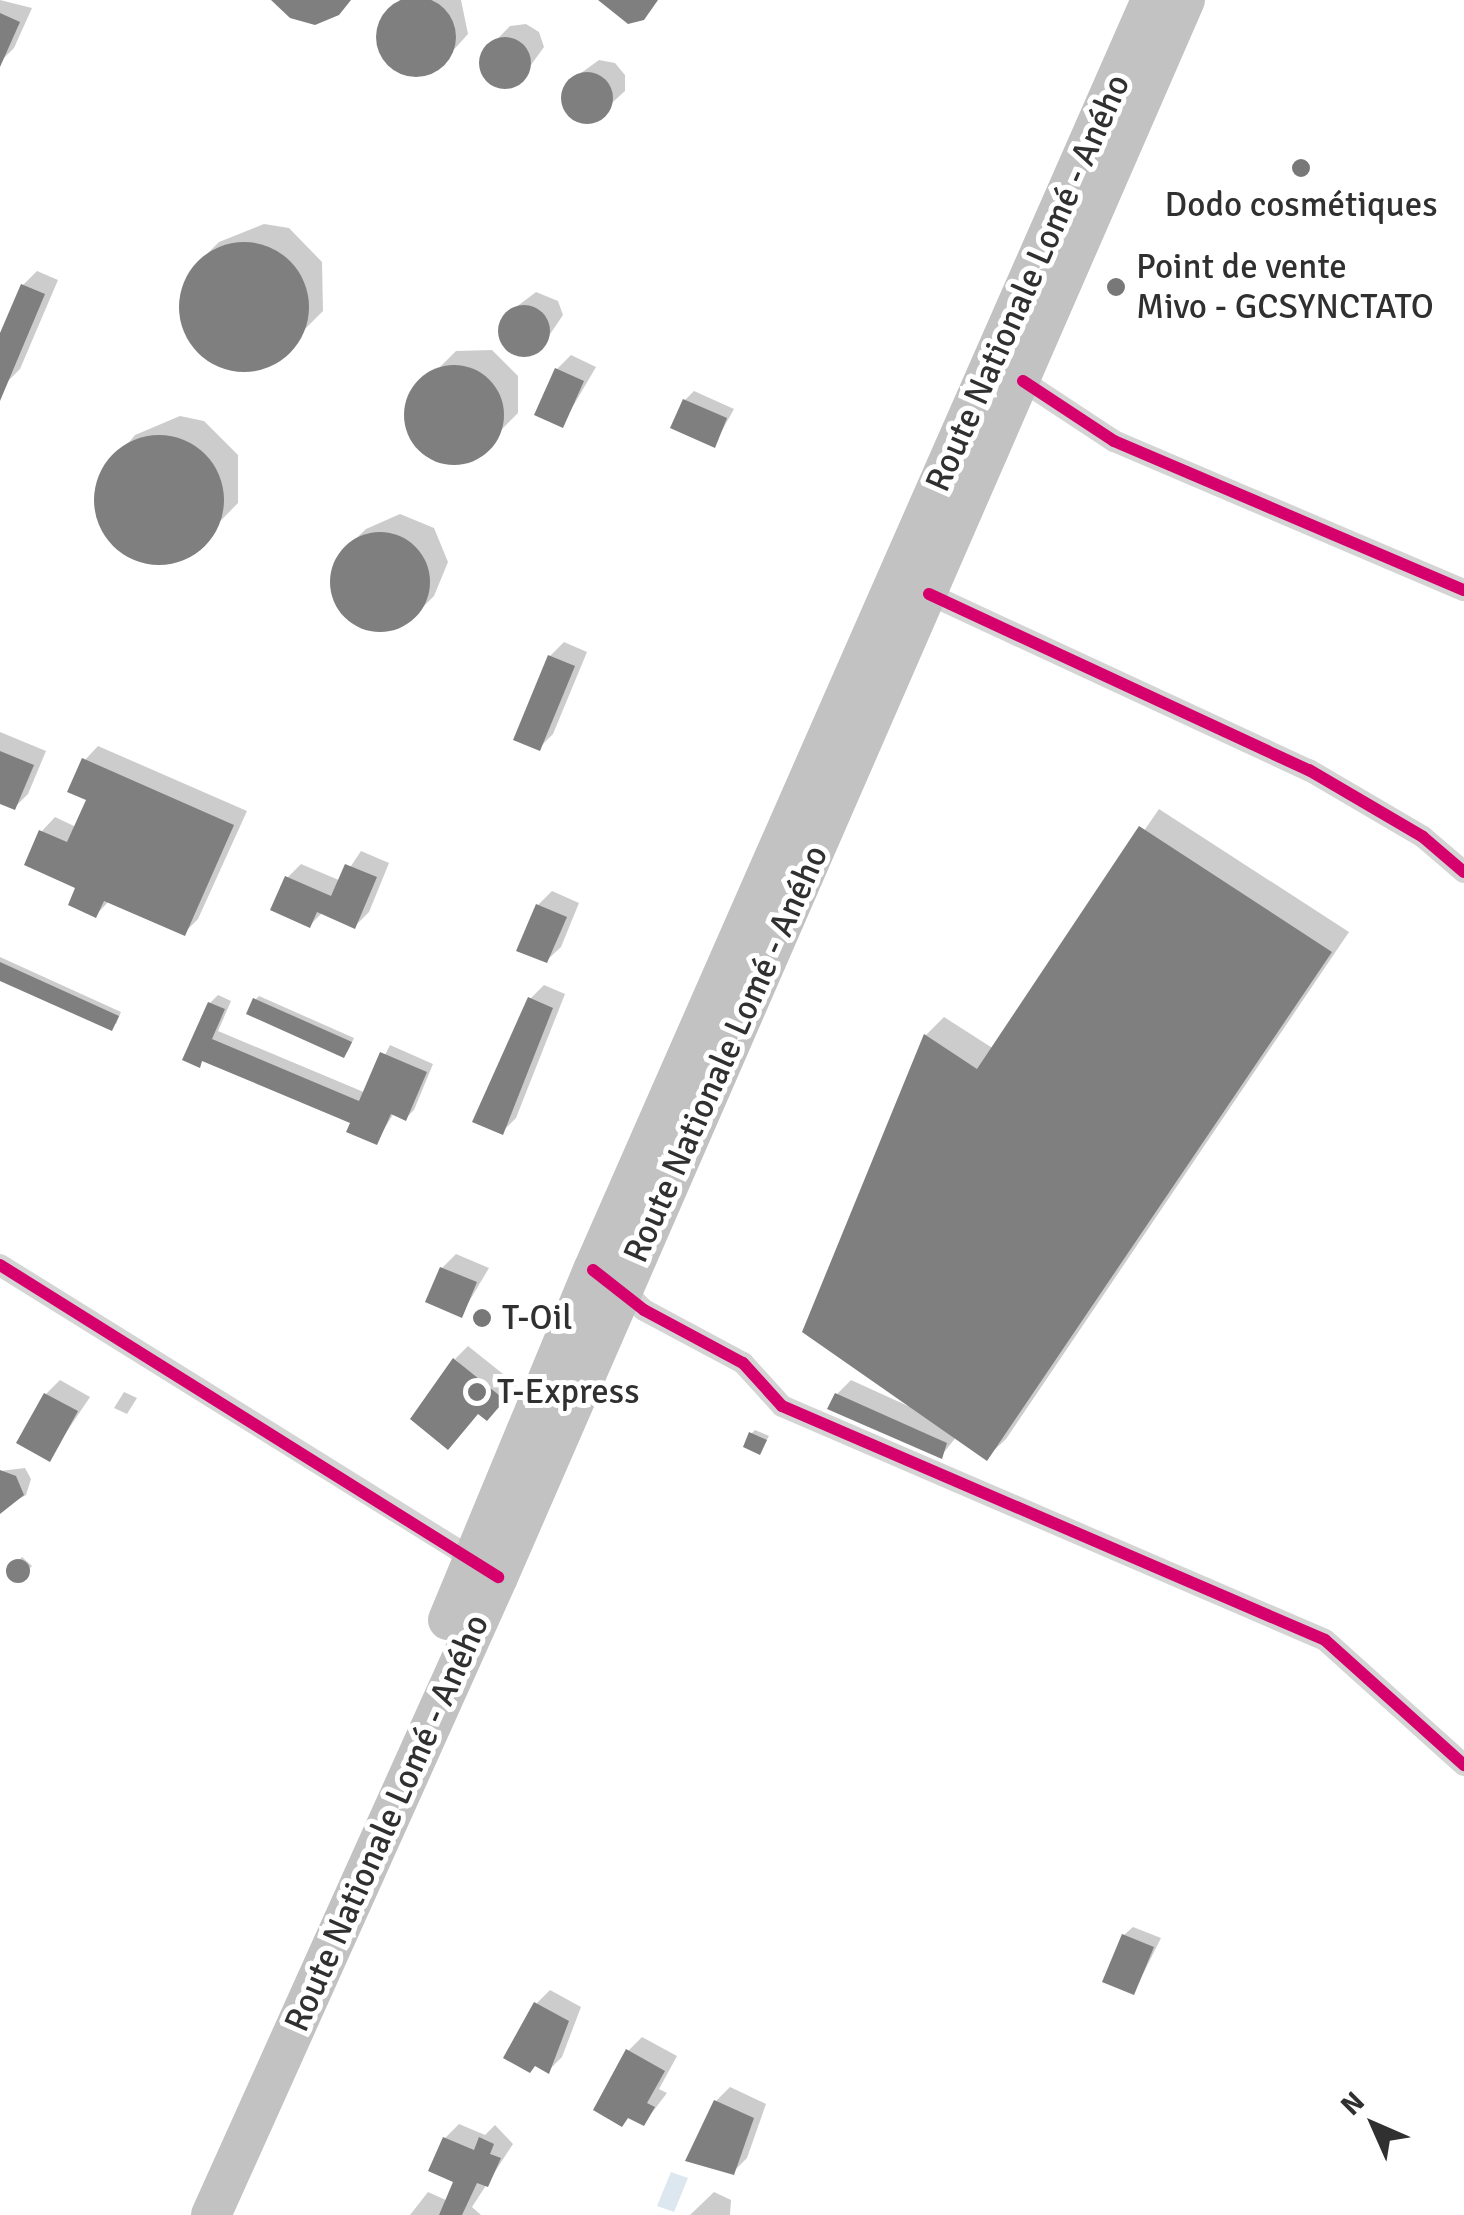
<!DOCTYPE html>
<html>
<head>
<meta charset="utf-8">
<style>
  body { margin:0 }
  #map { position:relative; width:1464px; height:2215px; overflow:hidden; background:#fff; font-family:Signika,sans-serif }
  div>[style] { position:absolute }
  .water>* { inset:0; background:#dde7f0 }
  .shadow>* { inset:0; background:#0003 }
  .building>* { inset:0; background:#7f7f7f }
  .round { border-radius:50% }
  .street>* { height:22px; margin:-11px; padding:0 11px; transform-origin:11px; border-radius:11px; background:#d4d4d4 }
  .highway>* { height:40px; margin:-20px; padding:0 20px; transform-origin:20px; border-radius:20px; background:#c2c2c2 }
  .cycleway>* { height:12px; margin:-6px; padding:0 6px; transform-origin:6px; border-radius:6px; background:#d6006c }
  .dots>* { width:28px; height:28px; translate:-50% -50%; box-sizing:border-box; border:5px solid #fff; border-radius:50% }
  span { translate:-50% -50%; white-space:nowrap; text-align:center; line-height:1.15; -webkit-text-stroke:10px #fff; paint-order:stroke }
  .poi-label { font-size:35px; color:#303030 }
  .left { translate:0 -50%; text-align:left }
  .street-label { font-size:35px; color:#303030 }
  .north { position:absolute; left:1324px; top:2075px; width:100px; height:100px; -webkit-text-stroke:8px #fff; paint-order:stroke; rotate:315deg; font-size:28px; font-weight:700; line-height:40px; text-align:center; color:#303030 }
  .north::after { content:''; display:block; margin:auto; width:35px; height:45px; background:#303030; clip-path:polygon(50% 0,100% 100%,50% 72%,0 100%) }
</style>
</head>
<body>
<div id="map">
  <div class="water">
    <div style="clip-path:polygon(671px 2172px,688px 2178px,674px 2212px,657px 2206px)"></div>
  </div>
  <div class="shadow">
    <div style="clip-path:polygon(0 0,32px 8px,14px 48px,0 62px)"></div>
    <div style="clip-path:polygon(400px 0,461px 0,468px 34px,441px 64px,406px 72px,386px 59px,378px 36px)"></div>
    <div style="clip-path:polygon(526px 24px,539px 32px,544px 47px,518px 83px,496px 85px,485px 75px,481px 56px,510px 26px)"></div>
    <div style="clip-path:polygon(599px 60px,615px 63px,625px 75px,625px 91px,592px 121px,578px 120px,564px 103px,570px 81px)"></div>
    <div style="clip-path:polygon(264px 224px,289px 228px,322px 262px,323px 311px,268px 366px,219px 366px,185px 333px,180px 308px,199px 262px,219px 242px)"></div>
    <div style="clip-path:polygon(37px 271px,58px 280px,20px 369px,6px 383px,0 381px,0 339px,23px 285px)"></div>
    <div style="clip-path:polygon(536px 292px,558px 301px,563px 315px,540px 349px,522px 355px,503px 343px,500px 328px,507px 314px)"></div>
    <div style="clip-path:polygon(492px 350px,518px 376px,518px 413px,471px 460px,434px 459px,409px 433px,410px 397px,456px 351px)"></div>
    <div style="clip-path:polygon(571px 355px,596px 367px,562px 425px,557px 369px)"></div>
    <div style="clip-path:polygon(694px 391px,734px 409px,714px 445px,685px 400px)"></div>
    <div style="clip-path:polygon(180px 416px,204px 421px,238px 455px,238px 503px,183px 559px,135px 559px,101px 525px,100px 477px,135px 435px)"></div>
    <div style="clip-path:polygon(400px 514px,434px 528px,448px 562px,434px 596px,414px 616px,379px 630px,346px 616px,332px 582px,346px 548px,366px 529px)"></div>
    <div style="clip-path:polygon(564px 642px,587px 652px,553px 734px,539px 748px,550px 656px)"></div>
    <div style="clip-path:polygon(0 732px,46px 751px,28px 794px,14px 808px,0 802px)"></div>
    <div style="clip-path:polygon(98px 746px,247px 811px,198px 919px,184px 933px,110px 900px,96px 915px,42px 831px,55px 817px,76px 827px,89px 799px,85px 760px)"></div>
    <div style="clip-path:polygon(1159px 809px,1349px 932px,1006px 1439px,987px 1457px,957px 1436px,941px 1456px,837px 1394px,851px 1380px,908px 1406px,926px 1035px,944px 1017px,994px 1049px)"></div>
    <div style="clip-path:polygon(361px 851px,389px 863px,369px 912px,355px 926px,323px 912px,310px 925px,287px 878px,301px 864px,341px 881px)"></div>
    <div style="clip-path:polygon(552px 891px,579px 903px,561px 947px,547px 960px,538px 905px)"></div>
    <div style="clip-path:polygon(0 957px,121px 1012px,116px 1024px,0 978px)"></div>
    <div style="clip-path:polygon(544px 985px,565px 994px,516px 1118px,502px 1132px,530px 999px)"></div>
    <div style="clip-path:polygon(218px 995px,231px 1001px,218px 1031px,366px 1093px,390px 1045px,433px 1064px,414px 1110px,406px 1118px,394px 1113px,376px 1142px,353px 1122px,204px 1059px,199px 1065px,210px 1003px)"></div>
    <div style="clip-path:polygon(259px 996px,354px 1038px,348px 1051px,344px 1055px,255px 1000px)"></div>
    <div style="clip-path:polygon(456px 1254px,489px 1268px,461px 1315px,442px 1268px)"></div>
    <div style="clip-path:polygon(468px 1346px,517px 1385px,501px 1404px,455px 1359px)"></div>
    <div style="clip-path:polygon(60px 1380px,90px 1397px,49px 1458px,46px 1394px)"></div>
    <div style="clip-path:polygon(124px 1392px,137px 1398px,127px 1414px,114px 1408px)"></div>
    <div style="clip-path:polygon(755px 1430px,769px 1436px,760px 1452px,751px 1434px)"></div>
    <div style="clip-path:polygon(25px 1468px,31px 1479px,26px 1495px,0 1509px,0 1471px)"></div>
    <div style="clip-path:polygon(22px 1557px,32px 1566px,19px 1579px,9px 1571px)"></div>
    <div style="clip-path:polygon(1133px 1927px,1161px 1938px,1134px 1992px,1124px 1935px)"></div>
    <div style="clip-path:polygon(550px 1990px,581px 2007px,562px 2057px,548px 2071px,536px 2004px)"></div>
    <div style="clip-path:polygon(642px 2037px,677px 2056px,659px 2089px,667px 2093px,644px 2123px,628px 2051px)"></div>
    <div style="clip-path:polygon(730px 2087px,766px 2104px,747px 2158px,733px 2172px,716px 2101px)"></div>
    <div style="clip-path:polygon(459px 2124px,485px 2135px,495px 2125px,513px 2144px,472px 2207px,481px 2215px,410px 2215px,428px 2192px,448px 2201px,456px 2181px,445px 2138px)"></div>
    <div style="clip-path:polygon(714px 2192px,731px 2200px,730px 2215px,690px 2215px)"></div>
  </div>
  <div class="building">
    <div class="round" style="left:376px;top:-3px;width:80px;height:80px"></div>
    <div style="clip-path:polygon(271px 0,351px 0,339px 15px,315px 25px,290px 18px)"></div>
    <div style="clip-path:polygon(598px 0,658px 0,644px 20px,628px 24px)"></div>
    <div style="clip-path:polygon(0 13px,20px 22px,0 67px)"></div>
    <div class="round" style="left:479px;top:37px;width:52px;height:52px"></div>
    <div class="round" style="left:561px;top:72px;width:52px;height:52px"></div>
    <div class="round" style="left:179px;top:242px;width:130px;height:130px"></div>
    <div style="clip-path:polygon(21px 284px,45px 294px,0 401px,0 333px)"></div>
    <div class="round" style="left:498px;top:305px;width:52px;height:52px"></div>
    <div class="round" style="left:404px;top:365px;width:100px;height:100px"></div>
    <div style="clip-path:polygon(555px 368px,584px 381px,563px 428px,534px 415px)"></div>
    <div style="clip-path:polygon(683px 399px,727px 418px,715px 448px,670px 428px)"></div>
    <div class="round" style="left:94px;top:435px;width:130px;height:130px"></div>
    <div class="round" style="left:330px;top:532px;width:100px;height:100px"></div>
    <div style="clip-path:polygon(548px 655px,575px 666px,540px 751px,513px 740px)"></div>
    <div style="clip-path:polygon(0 751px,34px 765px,15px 810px,0 804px)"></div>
    <div style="clip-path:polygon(82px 758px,234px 825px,185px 936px,104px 901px,96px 918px,68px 905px,75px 888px,24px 865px,39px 830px,67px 842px,86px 800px,67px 792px)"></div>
    <div style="clip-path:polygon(1139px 826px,1332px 952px,987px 1461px,802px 1332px,924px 1034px,977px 1069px)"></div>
    <div style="clip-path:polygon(345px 864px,377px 877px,355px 929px,317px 912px,310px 928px,270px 910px,285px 876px,331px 896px)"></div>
    <div style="clip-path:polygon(536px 904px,567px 917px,547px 963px,516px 951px)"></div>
    <div style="clip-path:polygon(0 962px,119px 1016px,112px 1031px,0 981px)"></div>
    <div style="clip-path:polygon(528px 997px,553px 1008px,503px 1135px,472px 1122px)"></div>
    <div style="clip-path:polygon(253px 998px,352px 1042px,344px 1058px,246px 1014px)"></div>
    <div style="clip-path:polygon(208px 1002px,225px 1009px,212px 1039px,359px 1101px,380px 1052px,427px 1072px,406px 1121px,391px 1114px,377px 1145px,346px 1132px,350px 1123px,202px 1061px,200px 1068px,182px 1060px)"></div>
    <div style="clip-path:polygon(440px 1267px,477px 1282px,462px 1318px,425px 1302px)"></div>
    <div style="clip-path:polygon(453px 1358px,505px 1400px,487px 1421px,478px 1414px,448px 1450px,410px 1419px)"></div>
    <div style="clip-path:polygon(44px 1393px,78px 1411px,50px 1462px,16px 1443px)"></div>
    <div style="clip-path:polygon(835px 1393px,947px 1443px,942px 1459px,827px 1409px)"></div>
    <div style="clip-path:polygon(749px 1432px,767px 1440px,760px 1455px,743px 1447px)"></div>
    <div style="clip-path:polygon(0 1470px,16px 1476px,24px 1495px,0 1514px)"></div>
    <div class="round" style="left:6px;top:1559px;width:24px;height:24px"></div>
    <div style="clip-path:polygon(1122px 1934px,1154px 1947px,1134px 1995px,1102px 1982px)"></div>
    <div style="clip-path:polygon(534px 2002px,569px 2021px,549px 2074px,535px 2066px,530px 2073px,503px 2058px)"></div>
    <div style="clip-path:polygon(626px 2049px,665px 2071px,647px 2103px,655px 2107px,644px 2126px,628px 2118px,622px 2127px,593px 2110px)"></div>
    <div style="clip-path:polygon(714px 2100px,754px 2118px,734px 2175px,685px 2161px)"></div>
    <div style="clip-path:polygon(443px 2137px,474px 2150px,479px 2137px,494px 2144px,490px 2154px,501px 2158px,488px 2187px,477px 2183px,462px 2215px,439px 2215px,453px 2182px,428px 2171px)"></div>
  </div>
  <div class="street">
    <div style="left:1023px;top:381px;width:109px;rotate:33.4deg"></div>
    <div style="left:1114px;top:441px;width:380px;rotate:23.1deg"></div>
    <div style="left:929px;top:594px;width:419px;rotate:24.9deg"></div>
    <div style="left:1309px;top:770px;width:132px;rotate:30.4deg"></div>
    <div style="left:1423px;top:837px;width:54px;rotate:40.5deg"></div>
    <div style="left:0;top:1265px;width:564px;rotate:31.89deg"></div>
    <div style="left:618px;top:1285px;width:36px;rotate:44deg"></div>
    <div style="left:644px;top:1310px;width:112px;rotate:28.2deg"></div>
    <div style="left:743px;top:1363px;width:58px;rotate:47.8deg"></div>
    <div style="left:782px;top:1406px;width:591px;rotate:23.31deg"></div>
    <div style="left:1325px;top:1640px;width:187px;rotate:42deg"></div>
  </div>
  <div class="highway">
    <div style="left:448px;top:1620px;width:379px;rotate:-67.5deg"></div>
    <div style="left:593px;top:1270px;width:1387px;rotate:-66.28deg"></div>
    <div style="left:211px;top:2215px;width:700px;rotate:-65.78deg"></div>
    <div style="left:498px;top:1577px;width:1720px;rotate:-66.46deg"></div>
  </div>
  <div class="cycleway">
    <div style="left:1023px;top:381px;width:109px;rotate:33.4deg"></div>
    <div style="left:1114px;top:441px;width:380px;rotate:23.1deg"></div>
    <div style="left:929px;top:594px;width:419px;rotate:24.9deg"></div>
    <div style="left:1309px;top:770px;width:132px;rotate:30.4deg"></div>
    <div style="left:1423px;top:837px;width:54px;rotate:40.5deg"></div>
    <div style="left:0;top:1265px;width:588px;rotate:32.07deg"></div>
    <div style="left:593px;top:1270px;width:65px;rotate:38.1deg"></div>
    <div style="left:644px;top:1310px;width:112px;rotate:28.2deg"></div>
    <div style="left:743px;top:1363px;width:58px;rotate:47.8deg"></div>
    <div style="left:782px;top:1406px;width:591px;rotate:23.31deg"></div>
    <div style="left:1325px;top:1640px;width:187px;rotate:42deg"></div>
  </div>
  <div class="dots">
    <div style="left:1301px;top:168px;background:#787878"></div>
    <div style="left:1116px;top:287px;background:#787878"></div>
    <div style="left:482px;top:1318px;background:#787878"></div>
    <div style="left:477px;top:1392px;background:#787878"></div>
  </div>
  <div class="poi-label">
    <span style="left:1301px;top:205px">Dodo cosmétiques</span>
    <span class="left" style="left:1136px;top:287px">Point de vente<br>Mivo - GCSYNCTATO</span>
    <span class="left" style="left:502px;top:1318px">T-Oil</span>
    <span class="left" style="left:497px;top:1392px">T-Express</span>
  </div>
  <div class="street-label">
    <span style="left:1028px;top:283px;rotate:-66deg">Route Nationale Lomé - Aného</span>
    <span style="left:726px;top:1054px;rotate:-66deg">Route Nationale Lomé - Aného</span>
    <span style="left:387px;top:1823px;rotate:-66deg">Route Nationale Lomé - Aného</span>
  </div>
  <div class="north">N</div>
</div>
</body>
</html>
